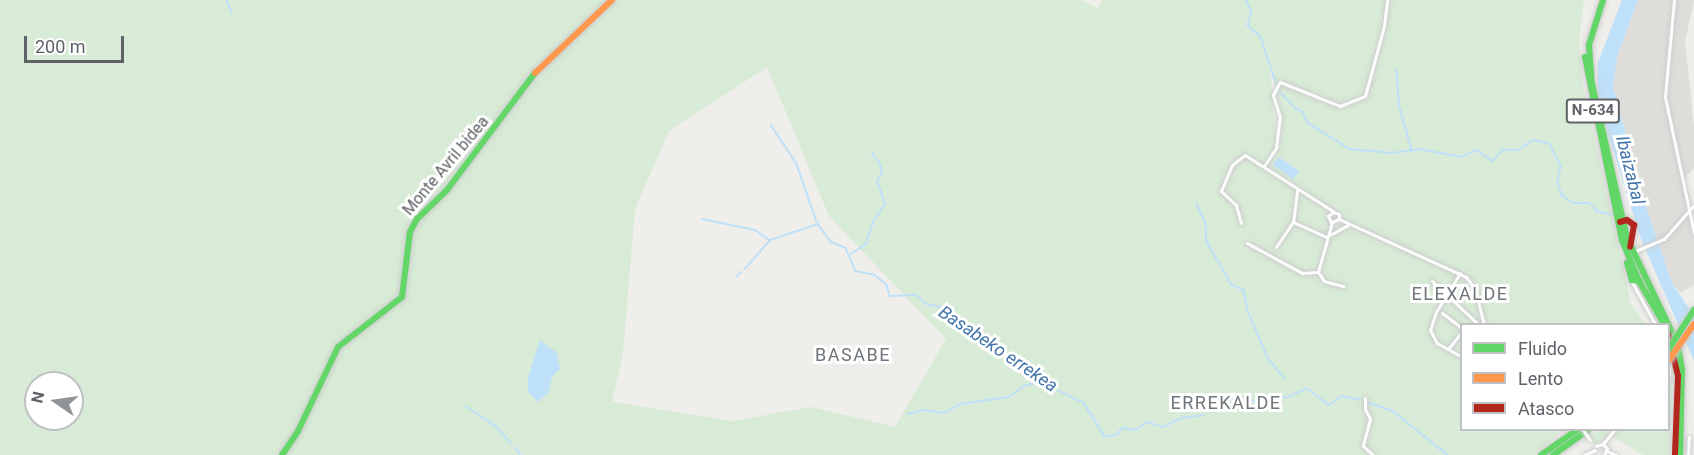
<!DOCTYPE html>
<html>
<head>
<meta charset="utf-8">
<style>
  body { margin:0 }
  #map { position:relative; width:1694px; height:455px; overflow:hidden; background:#efeeea; font-family:Roboto,sans-serif }
  div>[style] { position:absolute }
  .industrial>* { inset:0; background:#dfddda }
  .green>* { inset:0; background:#d8ebd6 }
  .water>* { inset:0; background:#bfe0f9 }
  .stream>* { height:1.5px; margin:-0.75px; padding:0 0.75px; transform-origin:0.75px; border-radius:0.75px; background:#bfe0f9 }
  .roads { filter:drop-shadow(0 0 2px #cbcccc) drop-shadow(0 0 2px #cbcccc) }
  .street>* { height:3px; margin:-1.5px; padding:0 1.5px; transform-origin:1.5px; border-radius:1.5px; background:#fdfcfc }
  .fast>* { height:6px; margin:-3px; padding:0 3px; transform-origin:3px; border-radius:3px; background:#63d668 }
  .slow>* { height:6px; margin:-3px; padding:0 3px; transform-origin:3px; border-radius:3px; background:#ff974d }
  .jam>* { height:6px; margin:-3px; padding:0 3px; transform-origin:3px; border-radius:3px; background:#b3261e }
  .bridges { filter:drop-shadow(0 0 2px #cbcccc) drop-shadow(0 0 2px #cbcccc) }
  .street-bridge>* { height:3px; margin:-1.5px; padding:0 1.5px; transform-origin:1.5px; border-radius:1.5px; background:#fdfcfc }
  .fast-bridge>* { height:6px; margin:-3px; padding:0 3px; transform-origin:3px; border-radius:3px; background:#63d668 }
  .slow-bridge>* { height:6px; margin:-3px; padding:0 3px; transform-origin:3px; border-radius:3px; background:#ff974d }
  span { translate:-50% -50%; white-space:nowrap; text-align:center; line-height:1.15; -webkit-text-stroke:6px #fff; paint-order:stroke }
  .shield-label span { padding:2px 4px; background:#fff; border:2px solid; border-radius:4px; -webkit-text-stroke-width:0 }
  .shield-label { font-size:15px; color:#5f6368; font-weight:700 }
  .street-label { font-size:16px; color:#5f6368 }
  .water-label { font-size:18px; color:#4174aa; font-style:italic }
  .neighbourhood-label { font-size:18px; color:#70757a; letter-spacing:1.5px }
  .legend { position:absolute; left:1460px; top:323px; width:210px; height:108px; box-sizing:border-box; background:#fff; border:2px solid #bfc1c3; margin:0; padding:8px 10px; list-style:none; font-size:18px; color:#5f6368 }
  .legend li { display:flex; align-items:center; gap:12px; height:30px }
  .legend b { width:30px; border:2px solid #bfc1c3 }
  .north { position:absolute; left:24px; top:371px; width:60px; height:60px; box-sizing:border-box; background:#fff; border:2px solid #bfc1c3; border-radius:50%; rotate:283deg; font-size:16px; font-weight:700; line-height:24px; text-align:center; color:#5f6368 }
  .north::after { content:''; display:block; margin:auto; width:21px; height:27px; background:#919496; clip-path:polygon(50% 0,100% 100%,50% 72%,0 100%) }
  .scale { position:absolute; left:24px; top:36px; width:100px; height:27px; box-sizing:border-box; border:3px solid #5f6368; border-top:0; padding-left:8px; font-size:18px; line-height:21px; white-space:nowrap; color:#5f6368; -webkit-text-stroke:4px #fff; paint-order:stroke }
</style>
</head>
<body>
<div id="map">
  <div class="industrial">
    <div style="clip-path:polygon(1638px 0,1694px 0,1685px 42px,1694px 126px,1694px 168px,1684px 179px,1694px 231px,1694px 285px,1680px 293px,1672px 283px,1644px 201px,1613px 87px,1617px 57px)"></div>
  </div>
  <div class="green">
    <div style="clip-path:polygon(evenodd,0 0,1081px 0,1098px 8px,1102px 0,1584px 0,1579px 40px,1583px 86px,1631px 303px,1645px 324px,1462px 324px,1462px 430px,1564px 430px,1534px 455px,0 455px,0 0,767px 67px,829px 216px,946px 339px,895px 427px,811px 407px,733px 421px,612px 402px,623px 353px,635px 209px,669px 131px,767px 67px,0 0,1270px 68px,1279px 102px,1281px 146px,1277px 151px,1270px 68px,0 0,36px 383px,72px 383px,72px 419px,36px 419px,36px 383px)"></div>
    <div style="clip-path:polygon(1673px 363px,1670px 455px,1643px 455px,1612px 436px,1594px 444px,1590px 437px,1599px 430px,1668px 430px,1669px 368px)"></div>
  </div>
  <div class="water">
    <div style="clip-path:polygon(1622px 0,1638px 0,1617px 57px,1613px 87px,1644px 201px,1672px 283px,1694px 316px,1694px 361px,1641px 239px,1597px 98px,1598px 62px)"></div>
    <div style="clip-path:polygon(1279px 157px,1299px 171px,1293px 179px,1273px 165px)"></div>
    <div style="clip-path:polygon(540px 340px,557px 353px,560px 369px,552px 377px,549px 392px,538px 402px,528px 392px,528px 378px)"></div>
  </div>
  <div class="stream">
    <div style="left:227px;top:0;width:14px;rotate:69deg"></div>
    <div style="left:1246px;top:0;width:13px;rotate:63deg"></div>
    <div style="left:1252px;top:12px;width:14px;rotate:107deg"></div>
    <div style="left:1248px;top:25px;width:18px;rotate:43deg"></div>
    <div style="left:1261px;top:37px;width:47px;rotate:71.6deg"></div>
    <div style="left:1397px;top:69px;width:39px;rotate:86deg"></div>
    <div style="left:1400px;top:108px;width:44px;rotate:74.1deg"></div>
    <div style="left:1277px;top:88px;width:28px;rotate:48deg"></div>
    <div style="left:1296px;top:109px;width:6px;rotate:18deg"></div>
    <div style="left:1302px;top:111px;width:13px;rotate:63deg"></div>
    <div style="left:1308px;top:123px;width:49px;rotate:31.8deg"></div>
    <div style="left:1350px;top:149px;width:42px;rotate:5.4deg"></div>
    <div style="left:1392px;top:153px;width:28px;rotate:-8deg"></div>
    <div style="left:1420px;top:149px;width:42px;rotate:11deg"></div>
    <div style="left:1461px;top:157px;width:17px;rotate:-24deg"></div>
    <div style="left:1477px;top:150px;width:19px;rotate:36deg"></div>
    <div style="left:1492px;top:161px;width:16px;rotate:-45deg"></div>
    <div style="left:1503px;top:150px;width:16px"></div>
    <div style="left:1519px;top:150px;width:17px;rotate:-36deg"></div>
    <div style="left:1533px;top:140px;width:16px;rotate:11deg"></div>
    <div style="left:1549px;top:143px;width:26px;rotate:62deg"></div>
    <div style="left:1561px;top:166px;width:17px;rotate:100deg"></div>
    <div style="left:1558px;top:183px;width:13px;rotate:72deg"></div>
    <div style="left:1562px;top:195px;width:14px;rotate:36deg"></div>
    <div style="left:1573px;top:203px;width:17px"></div>
    <div style="left:1590px;top:203px;width:11px;rotate:49deg"></div>
    <div style="left:1597px;top:211px;width:16px;rotate:14deg"></div>
    <div style="left:771px;top:125px;width:47px;rotate:56.3deg"></div>
    <div style="left:797px;top:164px;width:61px;rotate:71deg"></div>
    <div style="left:1197px;top:204px;width:22px;rotate:66deg"></div>
    <div style="left:1206px;top:224px;width:18px;rotate:87deg"></div>
    <div style="left:1207px;top:242px;width:50px;rotate:59.8deg"></div>
    <div style="left:1232px;top:285px;width:13px;rotate:23deg"></div>
    <div style="left:1244px;top:290px;width:21px;rotate:79deg"></div>
    <div style="left:1248px;top:311px;width:51px;rotate:66.9deg"></div>
    <div style="left:1268px;top:358px;width:26px;rotate:51deg"></div>
    <div style="left:702px;top:219px;width:54px;rotate:11.7deg"></div>
    <div style="left:755px;top:230px;width:18px;rotate:34deg"></div>
    <div style="left:770px;top:240px;width:51px;rotate:-18.4deg"></div>
    <div style="left:818px;top:224px;width:22px;rotate:54deg"></div>
    <div style="left:831px;top:242px;width:16px;rotate:22deg"></div>
    <div style="left:846px;top:248px;width:25px;rotate:67deg"></div>
    <div style="left:856px;top:271px;width:19px;rotate:12deg"></div>
    <div style="left:875px;top:275px;width:16px;rotate:40deg"></div>
    <div style="left:887px;top:285px;width:11px;rotate:75deg"></div>
    <div style="left:890px;top:296px;width:26px;rotate:-2deg"></div>
    <div style="left:916px;top:295px;width:14px;rotate:39deg"></div>
    <div style="left:927px;top:304px;width:17px;rotate:13deg"></div>
    <div style="left:944px;top:308px;width:15px;rotate:53deg"></div>
    <div style="left:953px;top:320px;width:9px;rotate:13deg"></div>
    <div style="left:962px;top:322px;width:29px;rotate:44deg"></div>
    <div style="left:983px;top:342px;width:52px;rotate:27.6deg"></div>
    <div style="left:1029px;top:366px;width:22px;rotate:51deg"></div>
    <div style="left:1043px;top:383px;width:46px;rotate:26deg"></div>
    <div style="left:1084px;top:403px;width:39px;rotate:58deg"></div>
    <div style="left:1105px;top:436px;width:11px;rotate:-5deg"></div>
    <div style="left:1116px;top:435px;width:10px;rotate:-45deg"></div>
    <div style="left:1123px;top:428px;width:13px;rotate:9deg"></div>
    <div style="left:1136px;top:430px;width:14px;rotate:-36deg"></div>
    <div style="left:1147px;top:422px;width:17px;rotate:17deg"></div>
    <div style="left:1163px;top:427px;width:21px;rotate:-25deg"></div>
    <div style="left:1182px;top:418px;width:22px;rotate:-8deg"></div>
    <div style="left:851px;top:254px;width:18px;rotate:-34deg"></div>
    <div style="left:866px;top:244px;width:23px;rotate:-72deg"></div>
    <div style="left:873px;top:222px;width:22px;rotate:-56deg"></div>
    <div style="left:885px;top:204px;width:24px;rotate:-109deg"></div>
    <div style="left:877px;top:181px;width:9px;rotate:-58deg"></div>
    <div style="left:882px;top:173px;width:8px;rotate:-104deg"></div>
    <div style="left:880px;top:165px;width:14px;rotate:-124deg"></div>
    <div style="left:745px;top:269px;width:38px;rotate:-49deg"></div>
    <div style="left:736px;top:277px;width:7px;rotate:-45deg"></div>
    <div style="left:1286px;top:398px;width:23px;rotate:-25deg"></div>
    <div style="left:1307px;top:388px;width:28px;rotate:38deg"></div>
    <div style="left:1329px;top:405px;width:16px;rotate:-35deg"></div>
    <div style="left:1342px;top:396px;width:20px;rotate:11deg"></div>
    <div style="left:1245px;top:402px;width:40px;rotate:-7.1deg"></div>
    <div style="left:1367px;top:402px;width:28px;rotate:19deg"></div>
    <div style="left:1393px;top:411px;width:70px;rotate:38.7deg"></div>
    <div style="left:1226px;top:404px;width:16px;rotate:-11deg"></div>
    <div style="left:466px;top:406px;width:36px;rotate:34deg"></div>
    <div style="left:496px;top:426px;width:23px;rotate:49deg"></div>
    <div style="left:908px;top:414px;width:16px;rotate:-15deg"></div>
    <div style="left:923px;top:410px;width:21px;rotate:8deg"></div>
    <div style="left:944px;top:413px;width:19px;rotate:-28deg"></div>
    <div style="left:961px;top:404px;width:49px;rotate:-8.3deg"></div>
    <div style="left:1009px;top:397px;width:19px;rotate:-36deg"></div>
    <div style="left:1024px;top:386px;width:19px;rotate:-16deg"></div>
    <div style="left:515px;top:447px;width:10px;rotate:53deg"></div>
  </div>
  <div class="roads">
    <div class="street">
      <div style="left:1674px;top:0;width:97px;rotate:95.3deg"></div>
      <div style="left:1665px;top:97px;width:139px;rotate:78deg"></div>
      <div style="left:1264px;top:166px;width:22px;rotate:-56deg"></div>
      <div style="left:1276px;top:148px;width:31px;rotate:-83deg"></div>
      <div style="left:1280px;top:117px;width:23px;rotate:-108deg"></div>
      <div style="left:1273px;top:95px;width:15px;rotate:-62deg"></div>
      <div style="left:1280px;top:82px;width:65px;rotate:21.8deg"></div>
      <div style="left:1340px;top:106px;width:27px;rotate:-22deg"></div>
      <div style="left:1365px;top:96px;width:73px;rotate:-74.8deg"></div>
      <div style="left:1384px;top:26px;width:26px;rotate:-83deg"></div>
      <div style="left:1297px;top:191px;width:31px;rotate:97deg"></div>
      <div style="left:1293px;top:222px;width:37px;rotate:24deg"></div>
      <div style="left:1331px;top:222px;width:7px;rotate:-117deg"></div>
      <div style="left:1328px;top:216px;width:6px;rotate:-39deg"></div>
      <div style="left:1333px;top:212px;width:6px;rotate:18deg"></div>
      <div style="left:1339px;top:214px;width:5px;rotate:90deg"></div>
      <div style="left:1332px;top:222px;width:8px;rotate:-23deg"></div>
      <div style="left:1339px;top:219px;width:140px;rotate:24.5deg"></div>
      <div style="left:1466px;top:277px;width:15px;rotate:53deg"></div>
      <div style="left:1475px;top:289px;width:36px;rotate:76deg"></div>
      <div style="left:1332px;top:222px;width:52px;rotate:105.6deg"></div>
      <div style="left:1318px;top:272px;width:11px;rotate:56deg"></div>
      <div style="left:1324px;top:281px;width:20px;rotate:15deg"></div>
      <div style="left:1241px;top:223px;width:19px;rotate:-106deg"></div>
      <div style="left:1236px;top:205px;width:21px;rotate:-137deg"></div>
      <div style="left:1221px;top:191px;width:28px;rotate:-67deg"></div>
      <div style="left:1232px;top:165px;width:16px;rotate:-38deg"></div>
      <div style="left:1245px;top:155px;width:106px;rotate:32.6deg"></div>
      <div style="left:1328px;top:236px;width:23px;rotate:-29deg"></div>
      <div style="left:1247px;top:243px;width:63px;rotate:28.6deg"></div>
      <div style="left:1302px;top:273px;width:16px;rotate:-4deg"></div>
      <div style="left:1276px;top:247px;width:30px;rotate:-56deg"></div>
      <div style="left:1633px;top:252px;width:34px;rotate:-23deg"></div>
      <div style="left:1664px;top:239px;width:45px;rotate:-48.6deg"></div>
      <div style="left:1460px;top:273px;width:46px;rotate:121.6deg"></div>
      <div style="left:1436px;top:312px;width:19px;rotate:108deg"></div>
      <div style="left:1430px;top:330px;width:15px;rotate:62deg"></div>
      <div style="left:1437px;top:343px;width:29px;rotate:29deg"></div>
      <div style="left:1432px;top:281px;width:63px;rotate:43.1deg"></div>
      <div style="left:1632px;top:282px;width:48px;rotate:61.3deg"></div>
      <div style="left:1442px;top:313px;width:25px;rotate:37deg"></div>
      <div style="left:1448px;top:349px;width:22px;rotate:-51deg"></div>
      <div style="left:1668px;top:383px;width:16px;rotate:-86deg"></div>
      <div style="left:1365px;top:398px;width:11px;rotate:90deg"></div>
      <div style="left:1365px;top:409px;width:11px;rotate:63deg"></div>
      <div style="left:1370px;top:419px;width:28px;rotate:105deg"></div>
      <div style="left:1363px;top:446px;width:13px;rotate:42deg"></div>
      <div style="left:1603px;top:444px;width:6px;rotate:51deg"></div>
      <div style="left:1607px;top:449px;width:7px;rotate:117deg"></div>
      <div style="left:1596px;top:446px;width:7px;rotate:-16deg"></div>
      <div style="left:1603px;top:444px;width:18px;rotate:-52deg"></div>
      <div style="left:1607px;top:451px;width:10px;rotate:24deg"></div>
      <div style="left:1584px;top:455px;width:12px;rotate:-24deg"></div>
      <div style="left:1688px;top:455px;width:18px;rotate:-87deg"></div>
    </div>
    <div class="fast">
      <div style="left:1603px;top:0;width:47px;rotate:107.3deg"></div>
      <div style="left:1589px;top:45px;width:39px;rotate:86deg"></div>
      <div style="left:1592px;top:84px;width:158px;rotate:77.2deg"></div>
      <div style="left:1627px;top:238px;width:119px;rotate:64.5deg"></div>
      <div style="left:1678px;top:345px;width:24px;rotate:81deg"></div>
      <div style="left:1682px;top:369px;width:86px;rotate:91.3deg"></div>
      <div style="left:1585px;top:57px;width:187px;rotate:78.6deg"></div>
      <div style="left:1622px;top:240px;width:44px;rotate:67.5deg"></div>
      <div style="left:1639px;top:281px;width:50px;rotate:59.8deg"></div>
      <div style="left:1627px;top:263px;width:18px;rotate:74deg"></div>
      <div style="left:1632px;top:280px;width:8px;rotate:7deg"></div>
      <div style="left:282px;top:455px;width:29px;rotate:-56deg"></div>
      <div style="left:298px;top:431px;width:93px;rotate:-64.5deg"></div>
      <div style="left:338px;top:347px;width:81px;rotate:-38deg"></div>
      <div style="left:402px;top:297px;width:65px;rotate:-83deg"></div>
      <div style="left:410px;top:232px;width:15px;rotate:-62deg"></div>
      <div style="left:417px;top:219px;width:42px;rotate:-44deg"></div>
      <div style="left:447px;top:190px;width:146px;rotate:-53.1deg"></div>
      <div style="left:1541px;top:455px;width:44px;rotate:-34.8deg"></div>
      <div style="left:1553px;top:455px;width:43px;rotate:-35.5deg"></div>
    </div>
    <div class="slow">
      <div style="left:535px;top:73px;width:106px;rotate:-43.5deg"></div>
    </div>
    <div class="jam">
      <div style="left:1620px;top:222px;width:7px;rotate:-16deg"></div>
      <div style="left:1627px;top:220px;width:9px;rotate:36deg"></div>
      <div style="left:1634px;top:225px;width:22px;rotate:100deg"></div>
      <div style="left:1668px;top:334px;width:43px;rotate:76.6deg"></div>
      <div style="left:1678px;top:376px;width:79px;rotate:92.2deg"></div>
    </div>
  </div>
  <div class="bridges">
    <div class="street-bridge">
      <div style="left:1583px;top:430px;width:12px;rotate:55deg"></div>
    </div>
    <div class="fast-bridge">
      <div style="left:1668px;top:350px;width:48px;rotate:-57deg"></div>
    </div>
    <div class="slow-bridge">
      <div style="left:1668px;top:361px;width:45px;rotate:-54.9deg"></div>
    </div>
  </div>
  <div class="shield-label">
    <span style="left:1593px;top:111px">N-634</span>
  </div>
  <div class="street-label">
    <span style="left:446px;top:166px;rotate:-50deg">Monte Avril bidea</span>
  </div>
  <div class="water-label">
    <span style="left:1630px;top:170px;rotate:76deg">Ibaizabal</span>
    <span style="left:998px;top:349px;rotate:34deg">Basabeko errekea</span>
  </div>
  <div class="neighbourhood-label">
    <span style="left:1460px;top:294px">ELEXALDE</span>
    <span style="left:853px;top:355px">BASABE</span>
    <span style="left:1226px;top:403px">ERREKALDE</span>
  </div>
  <ul class="legend">
  <li><b style="height:8px;background:#63d668"></b>Fluido</li>
  <li><b style="height:8px;background:#ff974d"></b>Lento</li>
  <li><b style="height:8px;background:#b3261e"></b>Atasco</li>
  </ul>
  <div class="north">N</div>
  <div class="scale">200 m</div>
</div>
</body>
</html>
